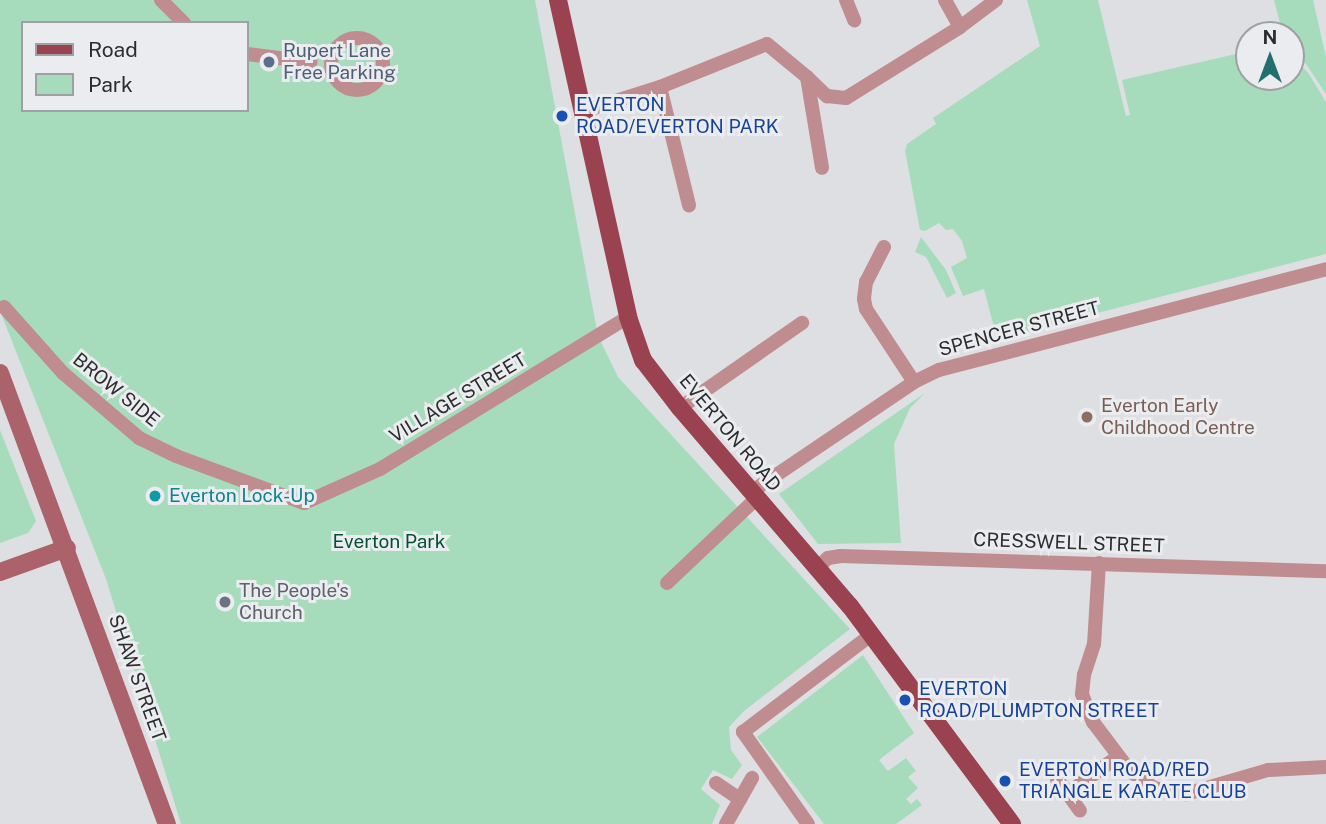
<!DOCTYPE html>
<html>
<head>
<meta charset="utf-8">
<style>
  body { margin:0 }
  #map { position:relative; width:1326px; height:824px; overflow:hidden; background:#dedfe2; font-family:"Public Sans",sans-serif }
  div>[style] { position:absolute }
  .green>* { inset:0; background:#a6dcbc }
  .street>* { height:14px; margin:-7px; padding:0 7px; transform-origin:7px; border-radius:7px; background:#bf8c90 }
  .street>.ring { margin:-7px; padding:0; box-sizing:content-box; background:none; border:14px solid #bf8c90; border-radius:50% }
  .secondary>* { height:18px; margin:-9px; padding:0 9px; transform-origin:9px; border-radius:9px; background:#ab626b }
  .primary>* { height:18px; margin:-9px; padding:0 9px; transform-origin:9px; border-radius:9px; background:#9a4250 }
  .dots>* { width:19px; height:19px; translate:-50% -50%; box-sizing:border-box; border:4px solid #ebecef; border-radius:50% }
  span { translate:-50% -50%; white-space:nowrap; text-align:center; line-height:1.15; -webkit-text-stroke:6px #ebecef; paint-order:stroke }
  .service-label { font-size:19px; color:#4e5e75 }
  .left { translate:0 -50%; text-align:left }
  .transit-label { font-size:19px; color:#164399 }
  .street-label { font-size:19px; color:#2c2d2e }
  .education-label { font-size:19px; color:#785e54 }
  .culture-label { font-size:19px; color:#0d838f }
  .park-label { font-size:19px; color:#035131 }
  .worship-label { font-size:19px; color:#5b616d }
  .legend { position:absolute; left:21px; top:21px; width:228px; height:91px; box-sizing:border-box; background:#ebecef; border:2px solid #9fa0a2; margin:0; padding:9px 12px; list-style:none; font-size:21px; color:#2c2d2e }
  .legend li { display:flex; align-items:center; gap:14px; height:35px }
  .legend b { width:35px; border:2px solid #9fa0a2 }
  .north { position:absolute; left:1235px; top:21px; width:70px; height:70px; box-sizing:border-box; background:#ebecef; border:2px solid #9fa0a2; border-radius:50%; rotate:0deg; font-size:19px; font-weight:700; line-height:28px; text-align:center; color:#2c2d2e }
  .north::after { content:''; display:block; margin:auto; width:24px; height:32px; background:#236e6e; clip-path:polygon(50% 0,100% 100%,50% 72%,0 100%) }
</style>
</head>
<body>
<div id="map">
  <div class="green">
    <div style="clip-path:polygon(evenodd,0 0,535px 0,598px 336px,618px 377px,850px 629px,744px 711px,729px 727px,731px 750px,742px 765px,732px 779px,713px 770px,701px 789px,720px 805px,712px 824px,181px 824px,106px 579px,0 311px,0 0,23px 23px,247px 23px,247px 110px,23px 110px,23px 23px)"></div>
    <div style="clip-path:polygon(1027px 0,1098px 0,1126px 116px,1130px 115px,1122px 80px,1249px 51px,1249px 77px,1291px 77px,1291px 54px,1309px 74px,1326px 102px,1326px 254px,997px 339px,984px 289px,963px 296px,951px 267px,967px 258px,962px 241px,953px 229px,946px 230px,939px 223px,925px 231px,920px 230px,905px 151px,907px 144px,936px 124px,933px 118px,1040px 46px)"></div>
    <div style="clip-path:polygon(1274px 0,1313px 0,1326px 57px,1326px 94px,1306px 64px,1291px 48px,1291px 35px,1283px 35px)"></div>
    <div style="clip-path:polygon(921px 237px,946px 270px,956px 293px,947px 298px,926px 257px,915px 252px)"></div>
    <div style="clip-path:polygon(925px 393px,910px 408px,894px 444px,901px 543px,818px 544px,779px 494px)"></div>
    <div style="clip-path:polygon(0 430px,36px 521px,28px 533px,0 543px)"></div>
    <div style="clip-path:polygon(863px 655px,914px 733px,879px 760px,888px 771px,906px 758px,916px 771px,908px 777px,918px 788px,906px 799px,911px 804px,917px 799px,922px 805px,896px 824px,824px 824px,757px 737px)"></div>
  </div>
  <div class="street">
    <div style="left:161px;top:0;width:33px;rotate:45deg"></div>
    <div style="left:846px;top:0;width:22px;rotate:68deg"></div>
    <div style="left:945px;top:0;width:31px;rotate:61deg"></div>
    <div class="ring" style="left:331px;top:38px;width:38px;height:38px"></div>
    <div style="left:247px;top:54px;width:64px;rotate:7.2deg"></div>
    <div style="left:807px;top:77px;width:28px;rotate:44deg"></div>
    <div style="left:827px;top:96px;width:19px;rotate:6deg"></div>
    <div style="left:846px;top:98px;width:134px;rotate:-31.9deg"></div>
    <div style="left:960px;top:27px;width:45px;rotate:-36.9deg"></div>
    <div style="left:660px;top:87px;width:122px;rotate:76.2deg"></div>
    <div style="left:581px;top:112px;width:83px;rotate:-17.6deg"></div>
    <div style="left:660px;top:87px;width:115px;rotate:-21.9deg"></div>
    <div style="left:767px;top:44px;width:52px;rotate:39.5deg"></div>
    <div style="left:807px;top:77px;width:92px;rotate:80.6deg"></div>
    <div style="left:884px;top:247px;width:39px;rotate:117deg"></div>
    <div style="left:866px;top:282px;width:17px;rotate:97deg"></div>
    <div style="left:864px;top:299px;width:10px;rotate:79deg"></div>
    <div style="left:866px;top:309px;width:87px;rotate:56.7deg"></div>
    <div style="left:4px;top:307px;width:89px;rotate:48.2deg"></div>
    <div style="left:63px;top:373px;width:100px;rotate:40.5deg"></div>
    <div style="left:139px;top:438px;width:41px;rotate:25.9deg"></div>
    <div style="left:176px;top:456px;width:136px;rotate:20.2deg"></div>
    <div style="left:304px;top:503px;width:83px;rotate:-24.1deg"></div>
    <div style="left:380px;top:469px;width:291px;rotate:-31.5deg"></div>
    <div style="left:680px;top:408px;width:149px;rotate:-34.9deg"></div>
    <div style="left:751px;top:492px;width:197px;rotate:-34deg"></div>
    <div style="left:914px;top:382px;width:28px;rotate:-26deg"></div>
    <div style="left:939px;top:370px;width:400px;rotate:-14.6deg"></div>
    <div style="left:1099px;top:563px;width:81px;rotate:93.5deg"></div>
    <div style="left:1094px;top:644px;width:33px;rotate:108deg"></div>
    <div style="left:1084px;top:675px;width:19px;rotate:96deg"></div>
    <div style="left:1082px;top:694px;width:30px;rotate:69deg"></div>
    <div style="left:1093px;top:722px;width:61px;rotate:52.9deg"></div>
    <div style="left:1130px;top:771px;width:29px;rotate:35deg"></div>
    <div style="left:1154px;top:788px;width:33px;rotate:11deg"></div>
    <div style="left:1186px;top:794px;width:85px;rotate:-16.3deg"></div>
    <div style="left:1268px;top:770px;width:58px;rotate:-3deg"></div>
    <div style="left:816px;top:569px;width:16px;rotate:-43deg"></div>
    <div style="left:828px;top:558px;width:13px;rotate:-9deg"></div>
    <div style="left:841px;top:556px;width:485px;rotate:1.8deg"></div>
    <div style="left:667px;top:583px;width:124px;rotate:-43.4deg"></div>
    <div style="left:1057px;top:779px;width:39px;rotate:54deg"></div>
    <div style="left:716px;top:783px;width:29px;rotate:34deg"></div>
    <div style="left:1067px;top:794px;width:62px;rotate:-36.5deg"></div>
    <div style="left:726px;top:824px;width:53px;rotate:-60.5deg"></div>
    <div style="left:808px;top:824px;width:113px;rotate:-125.2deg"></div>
    <div style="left:743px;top:732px;width:162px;rotate:-37.2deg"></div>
  </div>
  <div class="secondary">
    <div style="left:0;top:373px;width:481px;rotate:69.7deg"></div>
    <div style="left:0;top:572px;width:71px;rotate:-19.7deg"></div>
  </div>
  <div class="primary">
    <div style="left:558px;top:0;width:325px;rotate:77.5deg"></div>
    <div style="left:628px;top:317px;width:46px;rotate:70.8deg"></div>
    <div style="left:643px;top:360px;width:61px;rotate:52.4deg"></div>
    <div style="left:680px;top:408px;width:261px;rotate:49.4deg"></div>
    <div style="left:850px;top:606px;width:272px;rotate:53.4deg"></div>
  </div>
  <div class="dots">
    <div style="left:269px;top:62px;background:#5c6f8a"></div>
    <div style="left:562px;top:116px;background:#1a4fb4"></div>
    <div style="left:1087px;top:417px;background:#8d6e63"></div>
    <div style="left:155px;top:496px;background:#0f9aa8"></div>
    <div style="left:225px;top:602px;background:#6b7280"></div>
    <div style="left:905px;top:700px;background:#1a4fb4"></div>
    <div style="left:1005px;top:781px;background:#1a4fb4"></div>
  </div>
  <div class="service-label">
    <span class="left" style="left:283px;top:62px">Rupert Lane<br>Free Parking</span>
  </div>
  <div class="transit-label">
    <span class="left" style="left:576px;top:116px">EVERTON<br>ROAD/EVERTON PARK</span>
    <span class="left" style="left:919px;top:700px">EVERTON<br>ROAD/PLUMPTON STREET</span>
    <span class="left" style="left:1019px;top:781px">EVERTON ROAD/RED<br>TRIANGLE KARATE CLUB</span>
  </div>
  <div class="street-label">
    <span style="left:1019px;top:329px;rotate:-15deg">SPENCER STREET</span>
    <span style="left:116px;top:390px;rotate:39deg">BROW SIDE</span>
    <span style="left:458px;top:398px;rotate:-31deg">VILLAGE STREET</span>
    <span style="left:730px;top:433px;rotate:50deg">EVERTON ROAD</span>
    <span style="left:1069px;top:543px;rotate:2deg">CRESSWELL STREET</span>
    <span style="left:137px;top:678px;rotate:70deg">SHAW STREET</span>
  </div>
  <div class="education-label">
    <span class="left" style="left:1101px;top:417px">Everton Early<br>Childhood Centre</span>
  </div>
  <div class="culture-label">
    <span class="left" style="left:169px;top:496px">Everton Lock-Up</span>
  </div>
  <div class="park-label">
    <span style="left:389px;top:542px">Everton Park</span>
  </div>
  <div class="worship-label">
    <span class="left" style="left:239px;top:602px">The People's<br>Church</span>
  </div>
  <ul class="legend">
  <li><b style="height:9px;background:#9a4250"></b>Road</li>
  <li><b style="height:19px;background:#a6dcbc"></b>Park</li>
  </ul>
  <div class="north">N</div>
</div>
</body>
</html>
